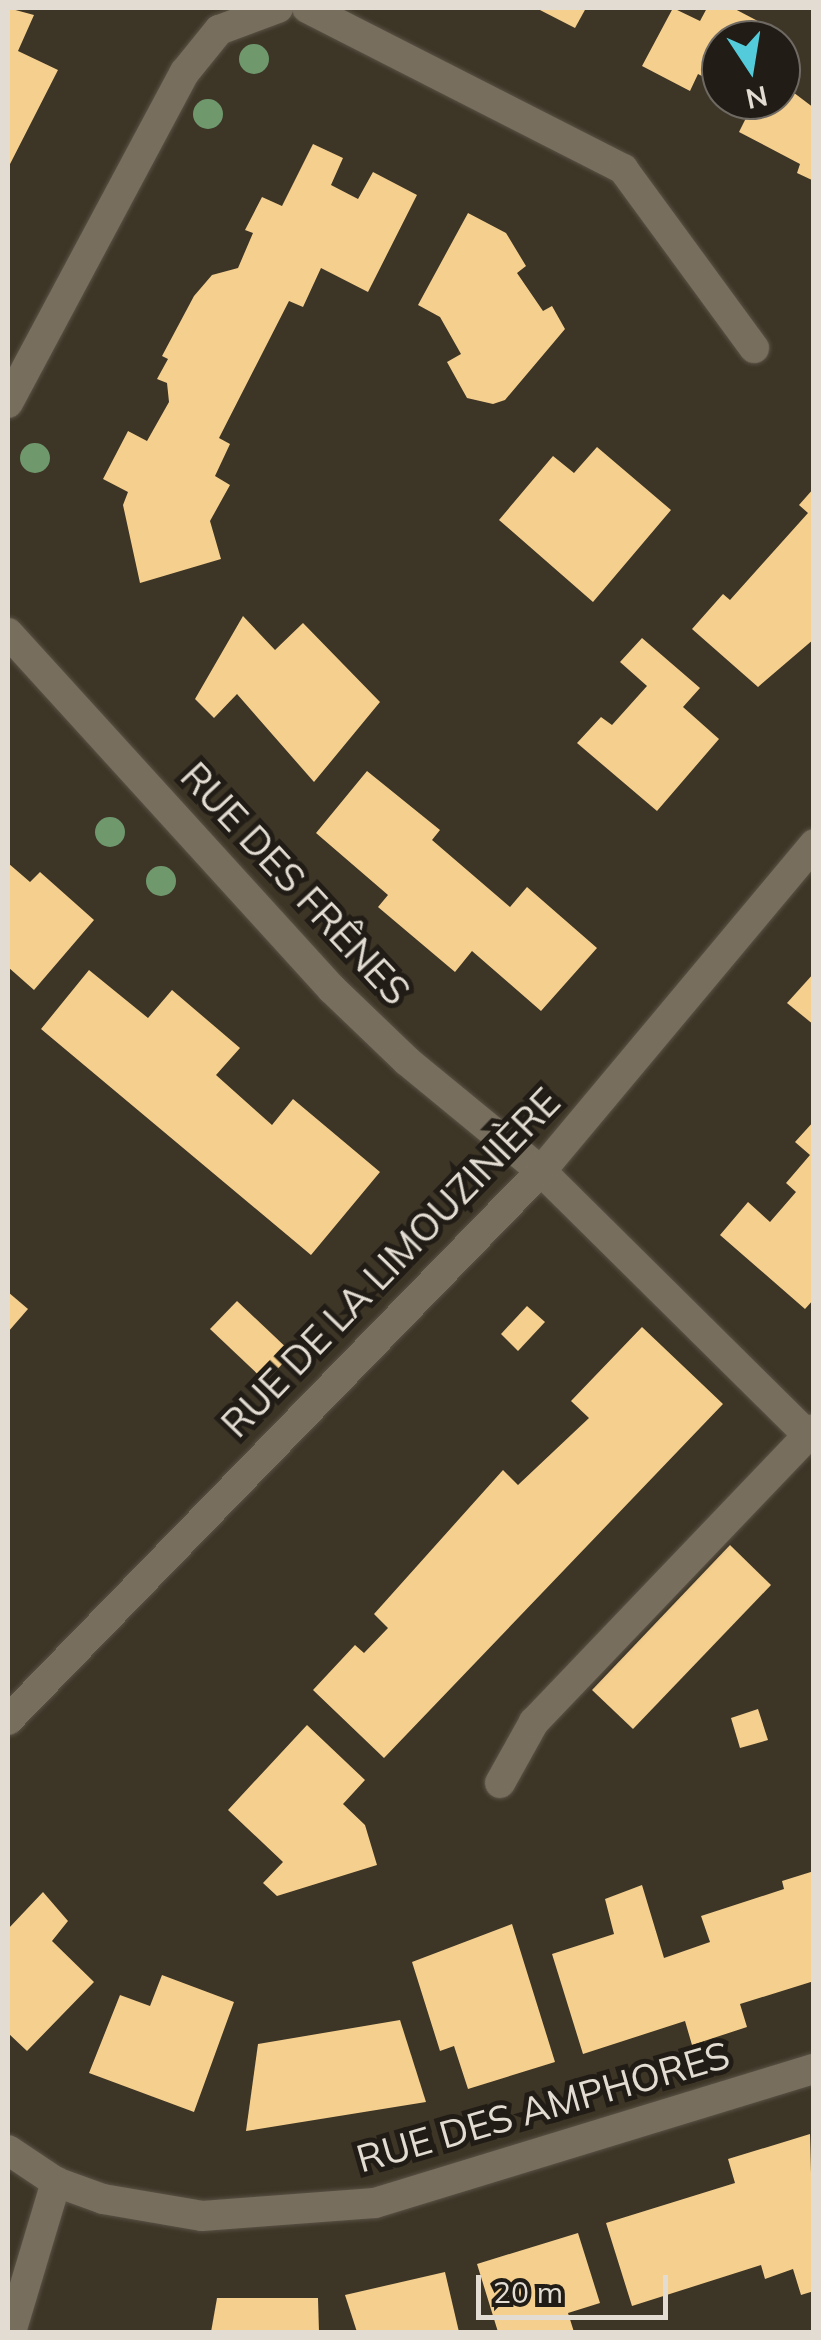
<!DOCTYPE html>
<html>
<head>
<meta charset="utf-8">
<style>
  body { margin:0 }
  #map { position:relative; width:821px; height:2340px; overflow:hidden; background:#3d3526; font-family:Mulish,sans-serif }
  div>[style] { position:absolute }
  .building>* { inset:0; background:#f5cf8e }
  .roads { filter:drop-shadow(0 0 2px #595245) drop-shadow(0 0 2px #595245) }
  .street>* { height:30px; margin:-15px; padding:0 15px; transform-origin:15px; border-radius:15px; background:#786e5e }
  .trees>* { width:30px; height:30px; margin:-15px; border-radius:50%; background:#6f996d }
  span { translate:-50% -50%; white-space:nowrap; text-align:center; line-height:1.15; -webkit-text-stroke:10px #211d16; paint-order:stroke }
  .street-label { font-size:38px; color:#e2dcd3 }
  .frame { position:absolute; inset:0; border:10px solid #e2dcd3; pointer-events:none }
  .north { position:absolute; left:701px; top:20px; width:100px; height:100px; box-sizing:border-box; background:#211d16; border:2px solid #6e6962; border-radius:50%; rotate:168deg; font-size:28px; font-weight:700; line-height:40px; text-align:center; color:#e2dcd3 }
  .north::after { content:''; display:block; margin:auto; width:35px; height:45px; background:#53cbda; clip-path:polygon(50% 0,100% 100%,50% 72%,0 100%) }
  .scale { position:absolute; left:476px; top:2275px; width:192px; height:45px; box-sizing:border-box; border:5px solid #e2dcd3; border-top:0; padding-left:12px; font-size:30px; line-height:35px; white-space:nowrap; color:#e2dcd3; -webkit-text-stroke:8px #211d16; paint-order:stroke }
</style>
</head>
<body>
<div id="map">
  <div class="building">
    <div style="clip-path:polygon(8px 8px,34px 15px,18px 51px,58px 70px,8px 168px)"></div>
    <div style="clip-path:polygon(536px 8px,586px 8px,575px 28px)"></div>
    <div style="clip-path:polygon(673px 8px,700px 21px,707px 8px,733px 8px,771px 28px,764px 40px,721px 40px,721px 86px,698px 74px,690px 91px,642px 66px)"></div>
    <div style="clip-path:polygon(781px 83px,814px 108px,814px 181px,797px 173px,800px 164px,739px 132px,749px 112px,731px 100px,781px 100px)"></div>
    <div style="clip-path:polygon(313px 144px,343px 158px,331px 185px,358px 199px,373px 172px,417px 195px,368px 292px,321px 268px,303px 307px,289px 301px,219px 438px,230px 444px,215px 476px,230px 485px,210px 521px,221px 559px,140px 583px,123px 505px,128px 492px,103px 479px,128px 431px,147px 441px,169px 402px,167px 383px,157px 379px,168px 359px,162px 356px,194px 296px,212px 275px,238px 268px,253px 233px,245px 230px,262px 197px,282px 206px)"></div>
    <div style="clip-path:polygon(468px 213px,506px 233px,526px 266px,517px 273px,543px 311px,552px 306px,565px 329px,505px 400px,493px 404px,467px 398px,447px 362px,461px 354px,440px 317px,418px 305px)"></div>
    <div style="clip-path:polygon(597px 447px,671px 510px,593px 602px,499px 520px,553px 456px,574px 473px)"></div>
    <div style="clip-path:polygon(814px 488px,814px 639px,758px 687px,692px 629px,723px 594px,730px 600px,808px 513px,799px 505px)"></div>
    <div style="clip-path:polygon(243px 616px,275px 650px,303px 623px,380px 702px,314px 782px,237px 694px,214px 718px,195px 699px)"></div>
    <div style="clip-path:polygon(642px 638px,700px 688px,683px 707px,719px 739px,657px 811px,577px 743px,601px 717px,612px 725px,647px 686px,620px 662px)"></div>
    <div style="clip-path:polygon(367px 771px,440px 830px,432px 840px,510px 907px,527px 887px,597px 948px,541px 1011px,472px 951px,455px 972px,378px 907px,388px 895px,316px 833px)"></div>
    <div style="clip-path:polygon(8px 863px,30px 882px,40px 872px,94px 920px,34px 990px,8px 967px)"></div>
    <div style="clip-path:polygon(89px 970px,148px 1018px,172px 990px,240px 1048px,216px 1075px,272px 1125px,293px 1099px,380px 1172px,311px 1255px,41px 1029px)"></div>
    <div style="clip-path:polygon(814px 973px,814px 1025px,787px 1003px)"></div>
    <div style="clip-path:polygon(814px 1121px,814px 1299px,805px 1309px,720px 1235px,748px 1202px,770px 1222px,796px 1192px,786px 1183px,810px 1155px,795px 1142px)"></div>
    <div style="clip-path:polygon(8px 1292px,28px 1309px,8px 1332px)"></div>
    <div style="clip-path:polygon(237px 1301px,292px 1353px,266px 1382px,210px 1329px)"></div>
    <div style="clip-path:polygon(527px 1306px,545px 1322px,518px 1351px,501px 1334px)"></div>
    <div style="clip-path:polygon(642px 1327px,723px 1404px,384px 1758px,313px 1690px,355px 1645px,364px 1653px,388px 1628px,374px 1614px,503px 1470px,518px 1485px,589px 1418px,571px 1401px)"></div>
    <div style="clip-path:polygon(730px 1545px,771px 1585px,633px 1729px,592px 1690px)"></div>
    <div style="clip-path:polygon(758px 1709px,768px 1740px,740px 1748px,731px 1718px)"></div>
    <div style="clip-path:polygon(307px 1725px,365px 1780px,343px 1804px,365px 1825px,377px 1865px,277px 1896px,263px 1883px,283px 1862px,228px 1810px)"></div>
    <div style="clip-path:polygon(814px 1871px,814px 1981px,740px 2004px,747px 2027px,692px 2045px,685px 2021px,583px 2054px,552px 1954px,614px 1934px,605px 1899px,642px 1885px,664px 1958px,710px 1942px,701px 1916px,784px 1889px,782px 1881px)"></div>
    <div style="clip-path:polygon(43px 1892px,68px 1921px,52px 1941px,94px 1982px,27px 2051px,8px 2033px,8px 1929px)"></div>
    <div style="clip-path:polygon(512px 1924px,555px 2062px,468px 2089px,454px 2046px,440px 2051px,412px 1962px)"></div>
    <div style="clip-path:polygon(162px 1975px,234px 2002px,194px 2112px,89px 2073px,120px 1995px,150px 2006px)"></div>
    <div style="clip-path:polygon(400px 2020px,426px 2102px,246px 2131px,258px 2044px)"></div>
    <div style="clip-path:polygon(810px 2134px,814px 2291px,801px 2295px,793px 2269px,765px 2279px,761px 2265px,632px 2306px,606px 2223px,735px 2183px,728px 2159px)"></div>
    <div style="clip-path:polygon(578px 2233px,600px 2303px,568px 2313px,574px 2332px,498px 2332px,477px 2264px)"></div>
    <div style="clip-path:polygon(445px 2272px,459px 2332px,357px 2332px,345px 2295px)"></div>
    <div style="clip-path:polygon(217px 2298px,318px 2298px,319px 2332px,211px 2332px)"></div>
  </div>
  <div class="roads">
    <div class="street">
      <div style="left:307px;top:8px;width:355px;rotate:27deg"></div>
      <div style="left:623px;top:169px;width:222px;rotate:53.8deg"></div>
      <div style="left:8px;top:403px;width:375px;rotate:-61.9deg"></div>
      <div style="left:185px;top:72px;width:54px;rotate:-51deg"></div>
      <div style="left:219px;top:30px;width:63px;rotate:-20.4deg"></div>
      <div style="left:8px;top:633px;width:481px;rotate:47.7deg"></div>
      <div style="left:332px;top:989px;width:104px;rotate:43.8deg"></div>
      <div style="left:407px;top:1061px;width:173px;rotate:39.4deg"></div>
      <div style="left:541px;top:1171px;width:375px;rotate:44.7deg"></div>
      <div style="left:8px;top:1720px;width:765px;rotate:-45.85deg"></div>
      <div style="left:541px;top:1171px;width:426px;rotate:-50.1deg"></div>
      <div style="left:500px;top:1783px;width:70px;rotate:-60.9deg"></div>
      <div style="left:534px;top:1722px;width:405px;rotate:-46.3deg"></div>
      <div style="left:8px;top:2150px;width:58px;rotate:33.7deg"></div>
      <div style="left:56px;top:2182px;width:50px;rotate:19.9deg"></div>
      <div style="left:103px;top:2199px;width:100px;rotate:9.7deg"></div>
      <div style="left:202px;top:2216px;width:173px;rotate:-4.3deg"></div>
      <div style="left:375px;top:2203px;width:459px;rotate:-17deg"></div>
      <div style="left:11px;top:2332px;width:157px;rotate:-73.3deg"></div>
    </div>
  </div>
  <div class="trees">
    <div style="left:254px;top:59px"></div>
    <div style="left:208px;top:114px"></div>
    <div style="left:35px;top:458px"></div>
    <div style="left:110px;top:832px"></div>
    <div style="left:161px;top:881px"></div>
  </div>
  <div class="street-label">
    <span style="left:295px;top:884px;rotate:47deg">RUE DES FRÊNES</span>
    <span style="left:391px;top:1263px;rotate:-46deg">RUE DE LA LIMOUZINIÈRE</span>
    <span style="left:543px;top:2107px;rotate:-16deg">RUE DES AMPHORES</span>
  </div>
  <div class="frame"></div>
  <div class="north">N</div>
  <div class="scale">20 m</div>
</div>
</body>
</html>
